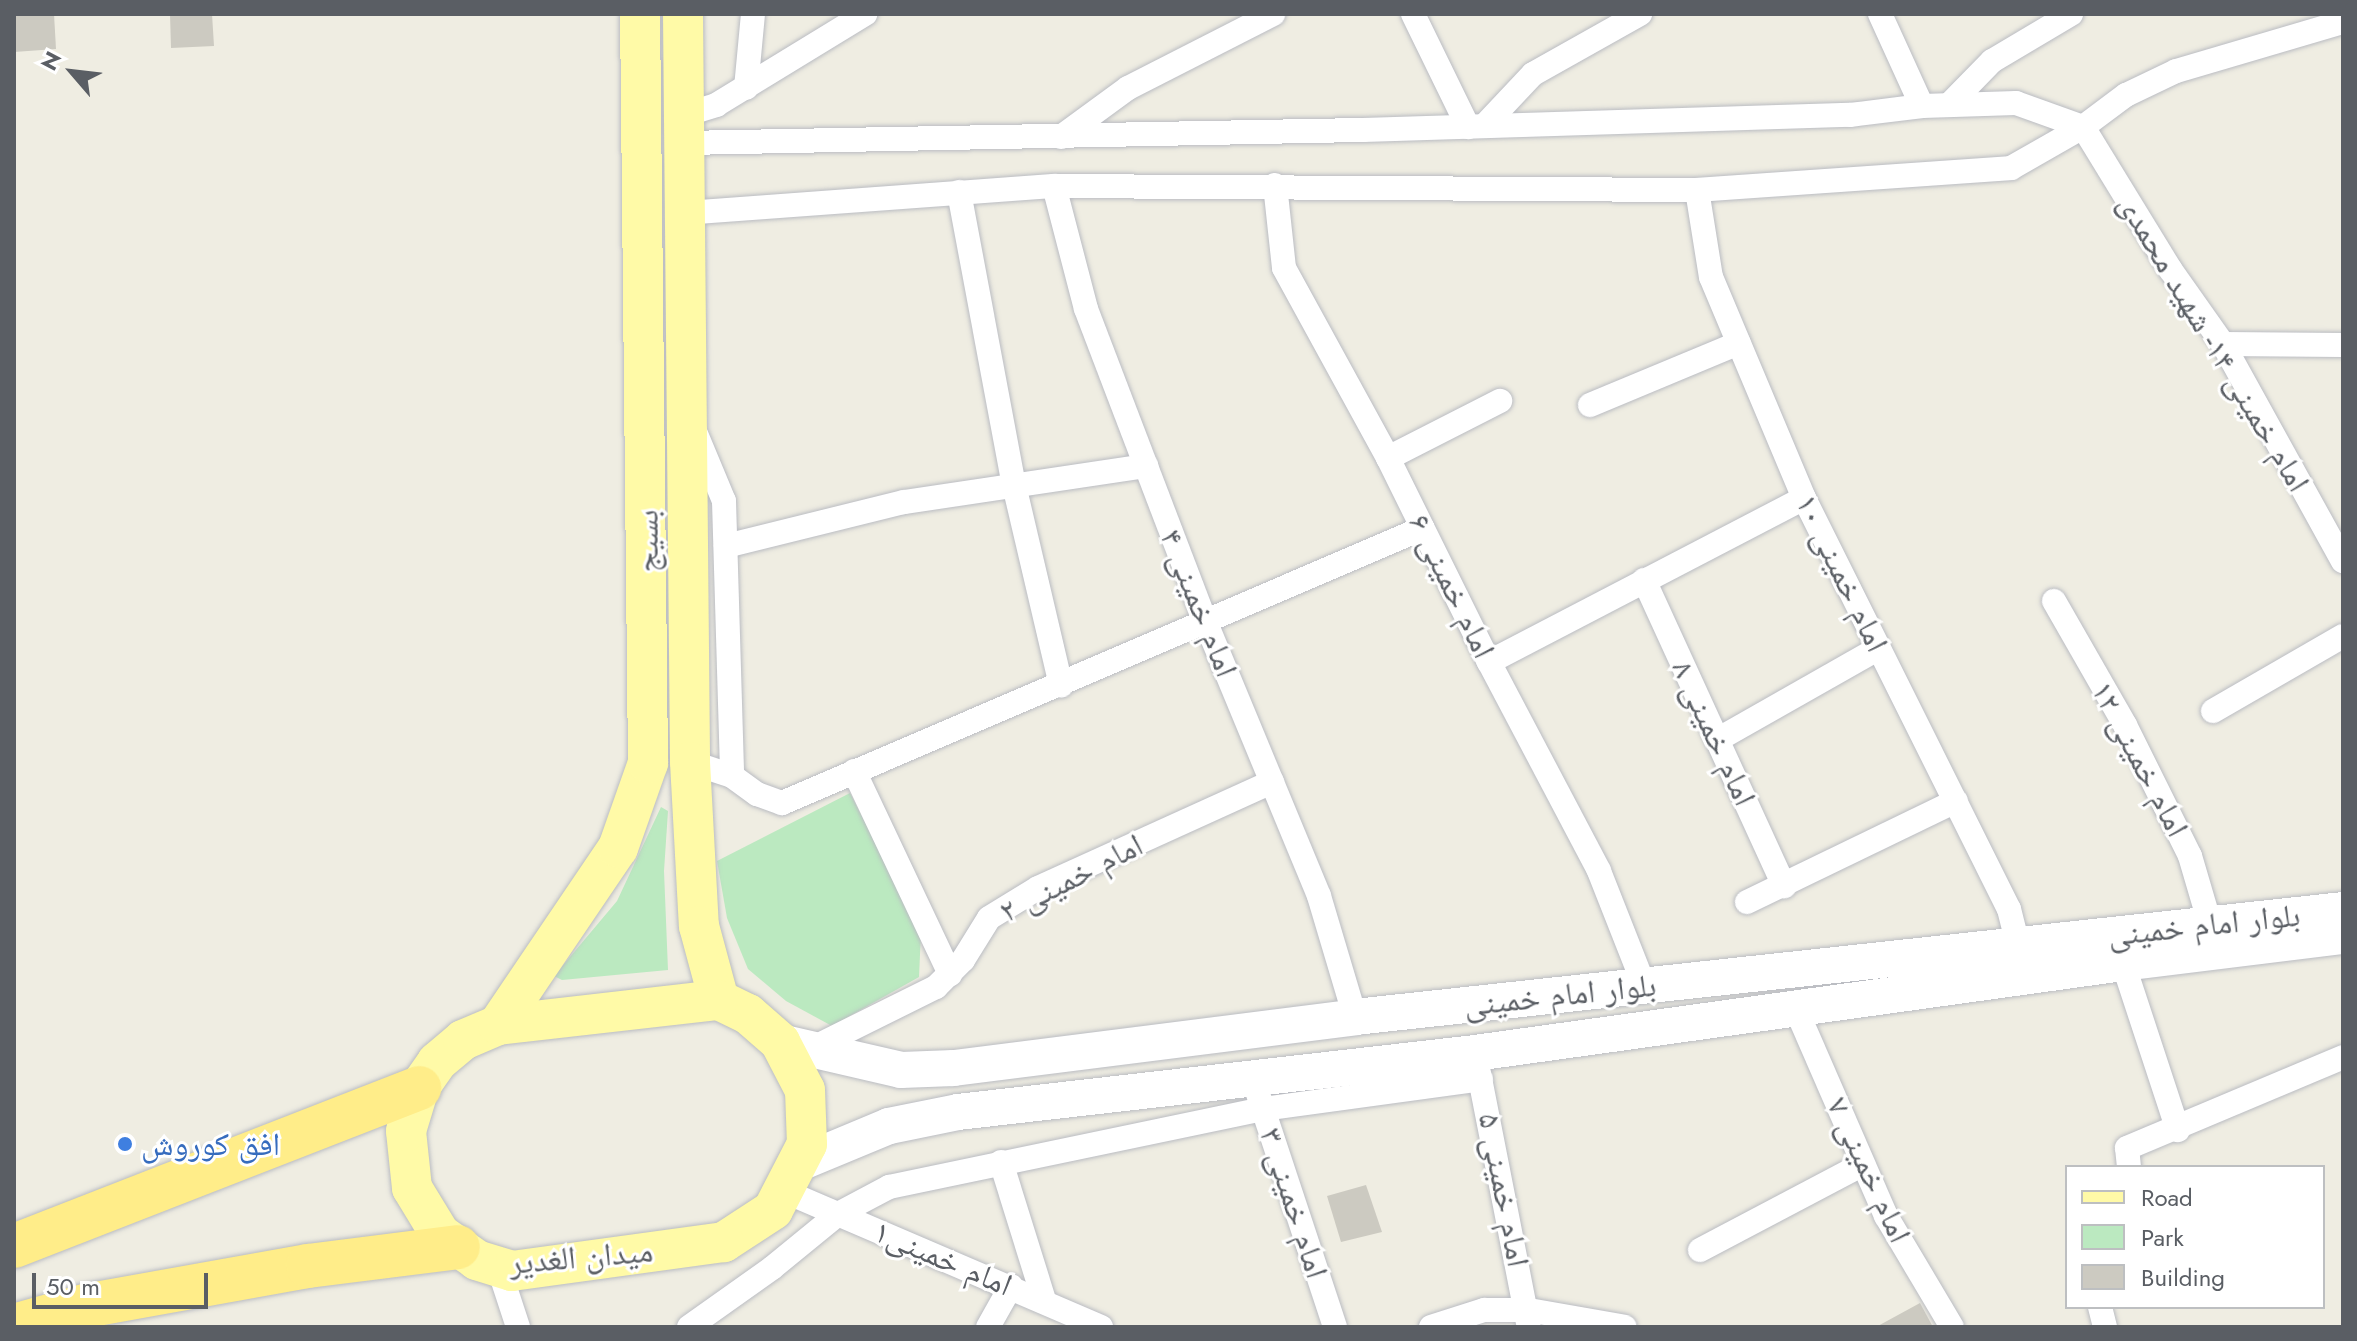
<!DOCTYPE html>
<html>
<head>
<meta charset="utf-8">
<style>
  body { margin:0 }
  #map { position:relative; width:2357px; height:1341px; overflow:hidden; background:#efede2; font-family:Jost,"Noto Naskh Arabic",sans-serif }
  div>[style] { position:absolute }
  .green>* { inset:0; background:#bbe9c0 }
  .building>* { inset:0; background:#cccac1 }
  .roads { filter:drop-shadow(0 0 2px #babcc2) drop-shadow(0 0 2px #babcc2) }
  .street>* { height:24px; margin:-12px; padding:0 12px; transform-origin:12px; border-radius:12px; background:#fff }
  .secondary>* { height:36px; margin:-18px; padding:0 18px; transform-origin:18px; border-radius:18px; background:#fff }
  .primary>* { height:40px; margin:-20px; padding:0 20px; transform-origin:20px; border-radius:20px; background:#fffaa7 }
  .highway>* { height:44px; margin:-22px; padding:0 22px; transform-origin:22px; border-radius:22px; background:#ffed89 }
  .dots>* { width:22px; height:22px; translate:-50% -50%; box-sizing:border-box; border:4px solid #fff; border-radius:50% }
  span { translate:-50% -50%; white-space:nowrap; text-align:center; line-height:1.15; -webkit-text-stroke:6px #fff; paint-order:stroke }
  .street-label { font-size:32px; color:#5a5e64 }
  .shop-label { font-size:32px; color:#366cbe }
  .left { translate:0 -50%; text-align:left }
  .frame { position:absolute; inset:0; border:16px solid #5a5e64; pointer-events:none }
  .legend { position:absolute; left:2065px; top:1165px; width:260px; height:144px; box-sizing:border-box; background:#fff; border:2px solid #bdbfc1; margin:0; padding:10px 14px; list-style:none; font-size:24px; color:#5a5e64 }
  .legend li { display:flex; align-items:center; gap:16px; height:40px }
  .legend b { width:40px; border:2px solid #bdbfc1 }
  .north { position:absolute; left:32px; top:32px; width:80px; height:80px; -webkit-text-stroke:6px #fff; paint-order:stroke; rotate:298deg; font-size:22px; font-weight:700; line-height:32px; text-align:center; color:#5a5e64 }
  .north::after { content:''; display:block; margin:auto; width:28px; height:36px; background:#5a5e64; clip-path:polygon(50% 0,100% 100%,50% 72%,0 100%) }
  .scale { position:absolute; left:32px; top:1273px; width:176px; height:36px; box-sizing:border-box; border:4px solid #5a5e64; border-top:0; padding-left:10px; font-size:24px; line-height:28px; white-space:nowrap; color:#5a5e64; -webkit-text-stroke:6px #fff; paint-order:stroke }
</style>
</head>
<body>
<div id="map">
  <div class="green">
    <div style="clip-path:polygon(850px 793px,921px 932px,919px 977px,832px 1026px,786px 1001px,748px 969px,727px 918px,717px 861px)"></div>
    <div style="clip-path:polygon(661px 807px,668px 811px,664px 871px,668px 970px,562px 980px,554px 976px,617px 901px)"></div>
  </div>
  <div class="building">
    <div style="clip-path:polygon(14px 14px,54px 14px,56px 49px,14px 52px)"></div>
    <div style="clip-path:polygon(170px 14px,212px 14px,214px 46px,171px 48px)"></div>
    <div style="clip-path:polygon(1366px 1185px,1382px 1232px,1341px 1242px,1327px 1196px)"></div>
    <div style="clip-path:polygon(1920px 1303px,1933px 1327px,1876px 1327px)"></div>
  </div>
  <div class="roads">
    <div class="street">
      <div style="left:1413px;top:14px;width:126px;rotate:64deg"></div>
      <div style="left:1880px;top:14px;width:101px;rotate:65.5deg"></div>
      <div style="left:746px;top:88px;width:74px;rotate:-84.6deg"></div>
      <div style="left:1949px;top:105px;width:62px;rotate:-45.7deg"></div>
      <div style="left:1992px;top:61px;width:92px;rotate:-30.7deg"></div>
      <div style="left:684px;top:115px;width:34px;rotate:-17deg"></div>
      <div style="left:716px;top:105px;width:175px;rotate:-31.4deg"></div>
      <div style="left:1484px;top:126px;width:71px;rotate:-46.7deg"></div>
      <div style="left:1533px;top:74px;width:123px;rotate:-29.3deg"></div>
      <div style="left:2083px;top:127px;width:167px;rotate:58.5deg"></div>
      <div style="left:2170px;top:269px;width:92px;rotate:54.8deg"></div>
      <div style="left:2223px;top:344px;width:248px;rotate:61.1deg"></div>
      <div style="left:1061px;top:137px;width:83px;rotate:-36.2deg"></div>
      <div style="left:1128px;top:88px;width:163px;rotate:-27deg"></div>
      <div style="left:684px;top:143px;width:679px;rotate:-1.1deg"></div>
      <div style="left:1363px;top:130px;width:487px;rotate:-1.8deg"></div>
      <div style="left:1850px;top:115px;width:73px;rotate:-7.1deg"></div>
      <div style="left:1922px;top:106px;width:94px;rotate:-1.8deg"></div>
      <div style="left:2016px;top:103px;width:71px;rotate:19.7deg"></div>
      <div style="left:1275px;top:185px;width:83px;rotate:83.8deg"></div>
      <div style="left:1284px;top:268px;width:217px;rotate:61.3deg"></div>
      <div style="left:1388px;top:458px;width:228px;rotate:63.7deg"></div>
      <div style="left:1489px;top:662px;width:236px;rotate:62.2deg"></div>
      <div style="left:1599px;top:871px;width:123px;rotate:68.5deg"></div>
      <div style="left:1054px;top:186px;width:127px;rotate:75.4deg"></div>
      <div style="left:1086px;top:309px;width:336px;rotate:69.1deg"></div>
      <div style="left:1206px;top:623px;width:295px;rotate:67.5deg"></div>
      <div style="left:1319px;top:896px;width:126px;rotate:73.4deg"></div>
      <div style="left:1697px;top:190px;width:88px;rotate:80.9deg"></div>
      <div style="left:1711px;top:277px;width:240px;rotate:67.2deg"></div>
      <div style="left:1804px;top:498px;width:459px;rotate:63.5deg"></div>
      <div style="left:2009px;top:909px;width:37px;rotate:76deg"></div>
      <div style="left:959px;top:192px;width:298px;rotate:79.4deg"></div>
      <div style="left:1014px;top:485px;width:206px;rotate:76.8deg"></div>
      <div style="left:685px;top:213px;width:370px;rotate:-4.2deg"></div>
      <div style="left:1054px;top:186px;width:643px;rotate:0.36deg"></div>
      <div style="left:1697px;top:190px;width:315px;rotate:-4deg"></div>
      <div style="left:2011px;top:168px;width:83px;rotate:-29.7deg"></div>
      <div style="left:2083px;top:127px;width:54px;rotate:-36.7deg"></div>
      <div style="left:2126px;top:95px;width:55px;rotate:-25.6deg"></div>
      <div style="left:2176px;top:71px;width:174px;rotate:-16.4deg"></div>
      <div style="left:2223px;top:344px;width:120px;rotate:0.5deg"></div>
      <div style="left:1590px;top:405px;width:161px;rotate:-22.6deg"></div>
      <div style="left:694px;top:429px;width:78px;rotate:67.4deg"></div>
      <div style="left:724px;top:501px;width:275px;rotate:88.3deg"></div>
      <div style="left:1388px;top:458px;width:126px;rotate:-27deg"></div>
      <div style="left:726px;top:546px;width:183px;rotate:-13.9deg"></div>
      <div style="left:904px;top:502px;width:245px;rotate:-8.5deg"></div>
      <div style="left:1644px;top:580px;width:337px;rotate:65.4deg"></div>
      <div style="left:2054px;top:601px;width:143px;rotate:60.2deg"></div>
      <div style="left:2125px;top:725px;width:146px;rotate:63.6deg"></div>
      <div style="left:2190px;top:856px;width:71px;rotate:73.6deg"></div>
      <div style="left:1489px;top:662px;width:355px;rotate:-27.5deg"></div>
      <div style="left:2213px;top:711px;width:150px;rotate:-30deg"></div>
      <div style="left:1717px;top:740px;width:186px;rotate:-29.6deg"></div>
      <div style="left:690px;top:762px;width:44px;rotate:18.4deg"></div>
      <div style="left:732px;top:776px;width:31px;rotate:36deg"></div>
      <div style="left:757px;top:794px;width:27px;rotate:20deg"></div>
      <div style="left:782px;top:803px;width:697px;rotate:-23.22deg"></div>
      <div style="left:854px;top:771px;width:225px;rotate:64.7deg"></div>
      <div style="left:1747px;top:902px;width:232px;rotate:-25.8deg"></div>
      <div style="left:2123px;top:963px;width:176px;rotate:71.8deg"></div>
      <div style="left:1796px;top:1009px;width:226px;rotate:66.5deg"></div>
      <div style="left:1886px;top:1216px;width:129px;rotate:59.3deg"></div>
      <div style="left:811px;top:1049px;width:140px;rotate:-26.4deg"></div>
      <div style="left:936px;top:987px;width:38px;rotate:-45deg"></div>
      <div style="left:963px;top:960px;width:49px;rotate:-58.2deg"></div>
      <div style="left:989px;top:918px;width:57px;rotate:-31.5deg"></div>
      <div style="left:1038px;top:888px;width:257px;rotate:-24.4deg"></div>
      <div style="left:1477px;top:1063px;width:269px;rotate:78.9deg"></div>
      <div style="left:1258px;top:1094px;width:245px;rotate:71.7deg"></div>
      <div style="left:1001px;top:1162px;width:145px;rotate:72.7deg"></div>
      <div style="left:2129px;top:1167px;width:19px;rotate:-96deg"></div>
      <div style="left:2127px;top:1148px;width:234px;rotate:-22.8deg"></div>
      <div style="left:784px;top:1191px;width:345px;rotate:23.2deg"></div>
      <div style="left:1700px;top:1250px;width:184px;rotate:-27.8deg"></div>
      <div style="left:498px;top:1266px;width:64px;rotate:71.8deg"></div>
      <div style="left:2100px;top:1307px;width:21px;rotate:76deg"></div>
      <div style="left:689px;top:1327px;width:102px;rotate:-35.4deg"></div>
      <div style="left:772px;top:1268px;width:85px;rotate:-39.3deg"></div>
      <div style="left:838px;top:1214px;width:58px;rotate:-27.9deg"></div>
      <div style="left:889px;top:1187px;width:382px;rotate:-11.8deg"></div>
      <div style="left:1263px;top:1109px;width:220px;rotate:-7.8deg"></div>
      <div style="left:988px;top:1327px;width:47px;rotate:-60.7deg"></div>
      <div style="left:1431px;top:1327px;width:56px;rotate:-17.8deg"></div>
      <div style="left:1484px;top:1310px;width:44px"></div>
      <div style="left:1528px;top:1310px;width:98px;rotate:9.9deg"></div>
    </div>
    <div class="secondary">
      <div style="left:780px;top:1042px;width:124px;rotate:13deg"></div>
      <div style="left:901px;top:1070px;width:53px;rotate:-2.2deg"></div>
      <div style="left:954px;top:1068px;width:404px;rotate:-7.2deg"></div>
      <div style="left:1355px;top:1017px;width:994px;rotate:-6.18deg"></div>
      <div style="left:800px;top:1163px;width:96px;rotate:-22.6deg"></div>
      <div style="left:889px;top:1126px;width:70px;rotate:-11.5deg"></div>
      <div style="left:958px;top:1112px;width:520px;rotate:-6.51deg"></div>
      <div style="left:1475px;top:1053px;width:654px;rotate:-7.91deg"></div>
      <div style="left:2123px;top:963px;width:222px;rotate:-7deg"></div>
    </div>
    <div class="primary">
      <div style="left:683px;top:14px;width:748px;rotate:89.46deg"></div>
      <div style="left:690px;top:762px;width:164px;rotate:86.9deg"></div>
      <div style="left:699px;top:926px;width:77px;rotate:74.9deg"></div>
      <div style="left:719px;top:1000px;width:32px;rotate:26deg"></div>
      <div style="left:748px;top:1014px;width:43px;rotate:41.2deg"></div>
      <div style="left:780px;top:1042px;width:54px;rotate:62.5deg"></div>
      <div style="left:805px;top:1090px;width:54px;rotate:87.9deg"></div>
      <div style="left:807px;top:1144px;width:74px;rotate:117.3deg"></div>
      <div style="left:773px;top:1210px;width:59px;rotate:146.9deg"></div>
      <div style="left:724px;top:1242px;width:214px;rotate:172.2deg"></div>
      <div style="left:512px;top:1271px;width:37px;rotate:-163deg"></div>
      <div style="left:477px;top:1260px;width:45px;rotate:-144.9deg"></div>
      <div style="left:440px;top:1234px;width:54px;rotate:-121.3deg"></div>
      <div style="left:412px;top:1188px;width:57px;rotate:-96deg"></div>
      <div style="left:406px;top:1131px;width:45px;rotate:-73.2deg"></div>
      <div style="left:419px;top:1088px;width:32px;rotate:-55deg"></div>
      <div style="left:437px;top:1062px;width:34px;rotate:-40deg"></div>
      <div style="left:463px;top:1040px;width:38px;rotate:-23deg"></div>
      <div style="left:498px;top:1025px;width:222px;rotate:-6.5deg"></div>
      <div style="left:498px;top:1025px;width:214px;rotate:-55.9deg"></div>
      <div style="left:618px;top:848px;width:90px;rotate:-70.6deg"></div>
      <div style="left:648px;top:763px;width:749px;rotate:-90.61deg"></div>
    </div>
    <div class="highway">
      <div style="left:14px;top:1246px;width:435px;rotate:-21.3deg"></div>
      <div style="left:14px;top:1326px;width:74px;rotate:-15.7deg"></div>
      <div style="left:85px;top:1306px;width:227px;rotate:-10.2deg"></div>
      <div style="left:308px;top:1266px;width:151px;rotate:-7.2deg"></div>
    </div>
  </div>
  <div class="dots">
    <div style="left:125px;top:1144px;background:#3f7fe0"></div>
  </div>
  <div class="street-label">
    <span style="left:2214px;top:343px;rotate:59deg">امام خمینی ۱۴- شهید محمدی</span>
    <span style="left:647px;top:541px;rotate:-90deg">بسیج</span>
    <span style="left:1842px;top:573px;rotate:64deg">امام خمینی ۱۰</span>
    <span style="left:1452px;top:586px;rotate:64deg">امام خمینی ۶</span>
    <span style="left:1199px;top:603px;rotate:68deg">امام خمینی ۴</span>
    <span style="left:1714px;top:733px;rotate:65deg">امام خمینی ۸</span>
    <span style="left:2140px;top:759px;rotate:62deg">امام خمینی ۱۲</span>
    <span style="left:1071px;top:878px;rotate:-27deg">امام خمینی ۲</span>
    <span style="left:2204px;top:925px;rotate:-6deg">بلوار امام خمینی</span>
    <span style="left:1560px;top:995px;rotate:-6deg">بلوار امام خمینی</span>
    <span style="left:1869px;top:1170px;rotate:65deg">امام خمینی ۷</span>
    <span style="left:1504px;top:1190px;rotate:79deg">امام خمینی ۵</span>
    <span style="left:1294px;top:1203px;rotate:72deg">امام خمینی ۳</span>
    <span style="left:581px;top:1257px;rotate:-5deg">میدان الغدیر</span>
    <span style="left:943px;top:1258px;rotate:23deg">امام خمینی۱</span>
  </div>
  <div class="shop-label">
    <span class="left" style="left:141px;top:1144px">افق کوروش</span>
  </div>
  <div class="frame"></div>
  <ul class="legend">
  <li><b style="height:10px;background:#fffaa7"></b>Road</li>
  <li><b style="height:22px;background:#bbe9c0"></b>Park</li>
  <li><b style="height:22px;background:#cccac1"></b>Building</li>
  </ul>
  <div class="north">N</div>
  <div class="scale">50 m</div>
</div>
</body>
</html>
